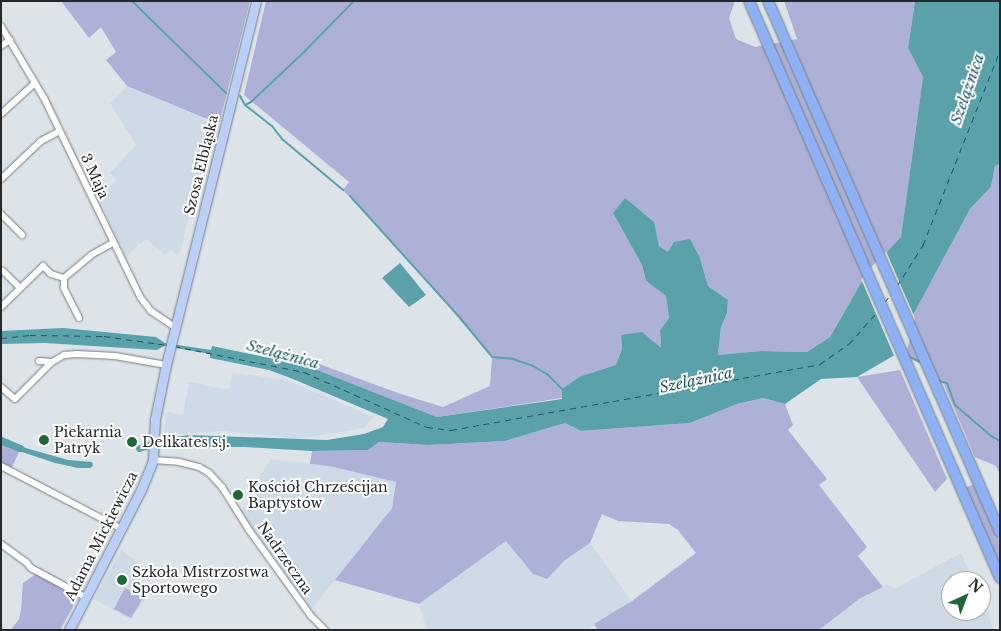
<!DOCTYPE html>
<html>
<head>
<meta charset="utf-8">
<style>
  body { margin:0 }
  #map { position:relative; width:1001px; height:631px; overflow:hidden; background:#dde4e9; font-family:"Libre Baskerville",serif }
  div>[style] { position:absolute }
  .built>* { inset:0; background:#cedbe6 }
  .green>* { inset:0; background:#aeb1d7 }
  .water>* { inset:0; background:#5aa1aa }
  .pier>* { inset:0; background:#dde4e9 }
  .stream>* { height:2px; margin:-1px; padding:0 1px; transform-origin:1px; border-radius:1px; background:#5aa1aa }
  .canal>* { height:7px; margin:-3.5px; padding:0 3.5px; transform-origin:3.5px; border-radius:3.5px; background:#5aa1aa }
  .ferry>* { height:1px; margin-top:-0.5px; transform-origin:0; background:repeating-linear-gradient(90deg,#1a575e 0 6px,transparent 0 11px) }
  .roads { filter:drop-shadow(0 0 1px #777c81) drop-shadow(0 0 1px #777c81) }
  .minor>* { height:6px; margin:-3px; padding:0 3px; transform-origin:3px; border-radius:3px; background:#fff }
  .major>* { height:9px; margin:-4.5px; padding:0 4.5px; transform-origin:4.5px; border-radius:4.5px; background:#bbd0f8 }
  .highway>* { height:10px; margin:-5px; padding:0 5px; transform-origin:5px; border-radius:5px; background:#8db1f4 }
  .dots>* { width:14px; height:14px; translate:-50% -50%; box-sizing:border-box; border:2px solid #fff; border-radius:50% }
  span { translate:-50% -50%; white-space:nowrap; text-align:center; line-height:1.15; -webkit-text-stroke:4px #fff; paint-order:stroke }
  .street-label { font-size:14px; color:#26292b }
  .poi-label { font-size:14px; color:#26292b }
  .left { translate:0 -50%; text-align:left }
  .water-label { font-size:15px; color:#1a575e; font-style:italic }
  .frame { position:absolute; inset:0; border:2px solid #26292b; pointer-events:none }
  .north { position:absolute; left:941px; top:571px; width:50px; height:50px; box-sizing:border-box; background:#fff; border:1px solid #a8a9aa; border-radius:50%; rotate:43deg; font-size:14px; font-weight:700; line-height:20px; text-align:center; color:#26292b }
  .north::after { content:''; display:block; margin:auto; width:18px; height:22px; background:#1d6836; clip-path:polygon(50% 0,100% 100%,50% 72%,0 100%) }
</style>
</head>
<body>
<div id="map">
  <div class="built">
    <div style="clip-path:polygon(127px 86px,211px 122px,181px 250px,177px 256px,171px 250px,165px 255px,146px 239px,141px 244px,139px 243px,126px 258px,98px 197px,117px 180px,110px 173px,136px 145px,110px 103px)"></div>
    <div style="clip-path:polygon(232px 373px,287px 380px,374px 417px,364px 428px,300px 439px,223px 431px,164px 435px,166px 413px,168px 412px,183px 415px,189px 382px,226px 389px,229px 388px)"></div>
    <div style="clip-path:polygon(271px 459px,329px 466px,396px 482px,392px 508px,311px 610px,242px 513px,255px 493px,251px 490px)"></div>
    <div style="clip-path:polygon(506px 541px,533px 574px,547px 578px,564px 561px,590px 543px,632px 601px,587px 630px,427px 630px,419px 604px)"></div>
    <div style="clip-path:polygon(121px 550px,147px 569px,133px 591px,147px 599px,142px 603px,131px 620px,94px 599px)"></div>
    <div style="clip-path:polygon(961px 553px,974px 581px,951px 581px,951px 611px,981px 611px,981px 597px,994px 630px,819px 630px,859px 599px,887px 585px,896px 588px)"></div>
  </div>
  <div class="green">
    <div style="clip-path:polygon(61px 1px,250px 1px,219px 124px,127px 86px,106px 60px,116px 52px,101px 27px,89px 38px)"></div>
    <div style="clip-path:polygon(266px 1px,735px 1px,729px 18px,736px 39px,755px 47px,797px 39px,784px 1px,915px 1px,908px 48px,923px 77px,901px 238px,865px 276px,830px 337px,807px 352px,760px 351px,718px 355px,721px 327px,727px 313px,728px 300px,708px 286px,700px 258px,668px 253px,659px 246px,653px 222px,613px 213px,642px 265px,646px 281px,666px 296px,669px 318px,660px 330px,661px 349px,621px 335px,622px 349px,616px 365px,581px 376px,562px 398px,437px 417px,307px 366px,262px 356px,267px 351px,284px 351px,398px 393px,443px 407px,490px 386px,492px 357px,396px 246px,343px 190px,349px 182px,244px 95px)"></div>
    <div style="clip-path:polygon(1000px 164px,1000px 475px,996px 466px,975px 457px,943px 382px,937px 380px,928px 366px,900px 352px,911px 319px,970px 209px,991px 187px,995px 166px)"></div>
    <div style="clip-path:polygon(900px 370px,947px 479px,935px 492px,857px 377px)"></div>
    <div style="clip-path:polygon(763px 398px,785px 404px,793px 425px,788px 430px,827px 479px,819px 485px,867px 547px,858px 556px,883px 587px,859px 599px,819px 630px,598px 630px,594px 624px,632px 601px,696px 553px,678px 530px,669px 524px,618px 521px,602px 514px,590px 543px,564px 561px,547px 579px,533px 574px,506px 541px,419px 604px,335px 580px,392px 508px,396px 482px,329px 466px,310px 464px,312px 451px,368px 450px,379px 442px,428px 445px,505px 441px,565px 423px,581px 431px,690px 423px,737px 404px)"></div>
    <div style="clip-path:polygon(1px 440px,21px 448px,10px 471px,1px 466px)"></div>
    <div style="clip-path:polygon(974px 484px,1000px 542px,1000px 568px,965px 488px)"></div>
    <div style="clip-path:polygon(39px 572px,80px 594px,60px 630px,11px 630px,19px 619px,21px 610px,23px 583px)"></div>
    <div style="clip-path:polygon(125px 588px,143px 598px,131px 618px,114px 609px)"></div>
  </div>
  <div class="water">
    <div style="clip-path:polygon(915px 1px,1000px 1px,1000px 164px,995px 166px,991px 187px,970px 209px,911px 319px,905px 349px,857px 377px,821px 379px,785px 404px,763px 398px,737px 404px,690px 423px,581px 431px,565px 423px,505px 441px,428px 445px,379px 442px,368px 450px,312px 451px,245px 447px,161px 447px,162px 439px,189px 435px,327px 440px,364px 434px,383px 427px,388px 419px,293px 379px,269px 370px,210px 358px,210px 354px,164px 346px,157px 350px,45px 343px,1px 344px,1px 331px,63px 328px,156px 337px,165px 343px,211px 350px,212px 346px,307px 366px,437px 417px,562px 399px,562px 389px,581px 376px,616px 365px,622px 349px,621px 335px,642px 332px,661px 348px,660px 330px,669px 318px,666px 296px,646px 281px,642px 265px,613px 213px,625px 198px,654px 222px,659px 246px,668px 252px,674px 242px,690px 239px,700px 258px,708px 286px,728px 300px,727px 313px,721px 327px,718px 355px,760px 351px,807px 352px,830px 337px,865px 276px,901px 237px,923px 77px,908px 48px)"></div>
    <div style="clip-path:polygon(400px 263px,426px 295px,409px 307px,382px 278px)"></div>
    <div style="clip-path:polygon(1px 441px,68px 460px,92px 462px,93px 466px,90px 468px,78px 468px,55px 463px,1px 445px)"></div>
  </div>
  <div class="pier">
    <div style="clip-path:polygon(886px 251px,915px 318px,907px 350px,895px 358px,861px 279px)"></div>
  </div>
  <div class="stream">
    <div style="left:132px;top:1px;width:132px;rotate:44.4deg"></div>
    <div style="left:240px;top:96px;width:10px;rotate:61deg"></div>
    <div style="left:245px;top:105px;width:34px;rotate:38deg"></div>
    <div style="left:272px;top:126px;width:16px;rotate:52deg"></div>
    <div style="left:282px;top:139px;width:80px;rotate:39.9deg"></div>
    <div style="left:245px;top:105px;width:7px;rotate:-27deg"></div>
    <div style="left:251px;top:102px;width:73px;rotate:-43.3deg"></div>
    <div style="left:304px;top:52px;width:71px;rotate:-45.6deg"></div>
    <div style="left:350px;top:196px;width:166px;rotate:47.9deg"></div>
    <div style="left:461px;top:319px;width:49px;rotate:50.8deg"></div>
    <div style="left:492px;top:357px;width:21px;rotate:5deg"></div>
    <div style="left:513px;top:359px;width:21px;rotate:19deg"></div>
    <div style="left:533px;top:366px;width:16px;rotate:30deg"></div>
    <div style="left:547px;top:374px;width:21px;rotate:45deg"></div>
    <div style="left:908px;top:356px;width:16px;rotate:27deg"></div>
    <div style="left:938px;top:381px;width:9px;rotate:13deg"></div>
    <div style="left:947px;top:383px;width:23px;rotate:70deg"></div>
    <div style="left:955px;top:405px;width:48px;rotate:40.7deg"></div>
    <div style="left:991px;top:436px;width:10px;rotate:29deg"></div>
  </div>
  <div class="canal">
    <div style="left:1px;top:440px;width:21px;rotate:23deg"></div>
    <div style="left:139px;top:448px;width:24px;rotate:-17deg"></div>
    <div style="left:162px;top:441px;width:8px"></div>
  </div>
  <div class="ferry">
    <div style="left:897px;top:286px;width:49px;rotate:-57.6deg"></div>
    <div style="left:923px;top:245px;width:209px;rotate:-68.4deg"></div>
    <div style="left:885px;top:302px;width:9px;rotate:-54deg"></div>
    <div style="left:1px;top:338px;width:29px;rotate:-6deg"></div>
    <div style="left:30px;top:335px;width:74px;rotate:0.8deg"></div>
    <div style="left:104px;top:336px;width:64px;rotate:8.1deg"></div>
    <div style="left:174px;top:346px;width:133px;rotate:11.3deg"></div>
    <div style="left:304px;top:372px;width:135px;rotate:24.1deg"></div>
    <div style="left:427px;top:427px;width:24px;rotate:7deg"></div>
    <div style="left:451px;top:430px;width:375px;rotate:-10.1deg"></div>
    <div style="left:820px;top:364px;width:35px;rotate:-35deg"></div>
    <div style="left:849px;top:344px;width:44px;rotate:-48.7deg"></div>
  </div>
  <div class="roads">
    <div class="minor">
      <div style="left:1px;top:26px;width:84px;rotate:59.2deg"></div>
      <div style="left:44px;top:98px;width:221px;rotate:64.2deg"></div>
      <div style="left:140px;top:297px;width:18px;rotate:52deg"></div>
      <div style="left:151px;top:311px;width:29px;rotate:34deg"></div>
      <div style="left:1px;top:46px;width:11px;rotate:-34deg"></div>
      <div style="left:1px;top:114px;width:46px;rotate:-42.4deg"></div>
      <div style="left:1px;top:179px;width:55px;rotate:-43.5deg"></div>
      <div style="left:41px;top:141px;width:21px;rotate:-28deg"></div>
      <div style="left:1px;top:214px;width:30px;rotate:45deg"></div>
      <div style="left:3px;top:271px;width:24px;rotate:45deg"></div>
      <div style="left:1px;top:307px;width:59px;rotate:-44.3deg"></div>
      <div style="left:43px;top:266px;width:11px;rotate:45deg"></div>
      <div style="left:51px;top:274px;width:14px;rotate:17deg"></div>
      <div style="left:79px;top:318px;width:34px;rotate:-117deg"></div>
      <div style="left:64px;top:288px;width:10px;rotate:-90deg"></div>
      <div style="left:64px;top:278px;width:35px;rotate:-40deg"></div>
      <div style="left:91px;top:255px;width:25px;rotate:-29deg"></div>
      <div style="left:39px;top:361px;width:13px;rotate:4deg"></div>
      <div style="left:52px;top:362px;width:14px;rotate:-30deg"></div>
      <div style="left:64px;top:355px;width:13px;rotate:-4deg"></div>
      <div style="left:77px;top:354px;width:38px;rotate:3deg"></div>
      <div style="left:115px;top:356px;width:52px;rotate:10deg"></div>
      <div style="left:1px;top:387px;width:18px;rotate:41deg"></div>
      <div style="left:15px;top:399px;width:52px;rotate:-45deg"></div>
      <div style="left:153px;top:460px;width:26px;rotate:4deg"></div>
      <div style="left:179px;top:462px;width:21px;rotate:14deg"></div>
      <div style="left:199px;top:467px;width:12px;rotate:31deg"></div>
      <div style="left:209px;top:473px;width:19px;rotate:47deg"></div>
      <div style="left:222px;top:487px;width:51px;rotate:57.9deg"></div>
      <div style="left:249px;top:530px;width:106px;rotate:54.2deg"></div>
      <div style="left:311px;top:616px;width:20px;rotate:45deg"></div>
      <div style="left:1px;top:466px;width:136px;rotate:27.5deg"></div>
      <div style="left:1px;top:544px;width:31px;rotate:36deg"></div>
      <div style="left:26px;top:562px;width:8px;rotate:50deg"></div>
      <div style="left:31px;top:568px;width:61px;rotate:28.2deg"></div>
    </div>
    <div class="major">
      <div style="left:69px;top:630px;width:157px;rotate:-62.8deg"></div>
      <div style="left:141px;top:490px;width:32px;rotate:-68deg"></div>
      <div style="left:153px;top:460px;width:41px;rotate:-87.2deg"></div>
      <div style="left:155px;top:419px;width:55px;rotate:-78.5deg"></div>
      <div style="left:166px;top:365px;width:375px;rotate:-76.1deg"></div>
    </div>
    <div class="highway">
      <div style="left:749px;top:1px;width:629px;rotate:66.49deg"></div>
      <div style="left:768px;top:1px;width:579px;rotate:66.4deg"></div>
    </div>
  </div>
  <div class="dots">
    <div style="left:44px;top:440px;background:#1d6836"></div>
    <div style="left:132px;top:442px;background:#1d6836"></div>
    <div style="left:238px;top:495px;background:#1d6836"></div>
    <div style="left:122px;top:580px;background:#1d6836"></div>
  </div>
  <div class="street-label">
    <span style="left:201px;top:165px;rotate:-76deg">Szosa Elbląska</span>
    <span style="left:95px;top:176px;rotate:65deg">3 Maja</span>
    <span style="left:101px;top:536px;rotate:-63deg">Adama Mickiewicza</span>
    <span style="left:285px;top:558px;rotate:55deg">Nadrzeczna</span>
  </div>
  <div class="poi-label">
    <span class="left" style="left:54px;top:440px">Piekarnia<br>Patryk</span>
    <span class="left" style="left:142px;top:442px">Delikates s.j.</span>
    <span class="left" style="left:248px;top:495px">Kościół Chrześcijan<br>Baptystów</span>
    <span class="left" style="left:132px;top:580px">Szkoła Mistrzostwa<br>Sportowego</span>
  </div>
  <div class="water-label">
    <span style="left:967px;top:89px;rotate:-71deg">Szelążnica</span>
    <span style="left:283px;top:354px;rotate:15deg">Szelążnica</span>
    <span style="left:696px;top:380px;rotate:-12deg">Szelążnica</span>
  </div>
  <div class="frame"></div>
  <div class="north">N</div>
</div>
</body>
</html>
